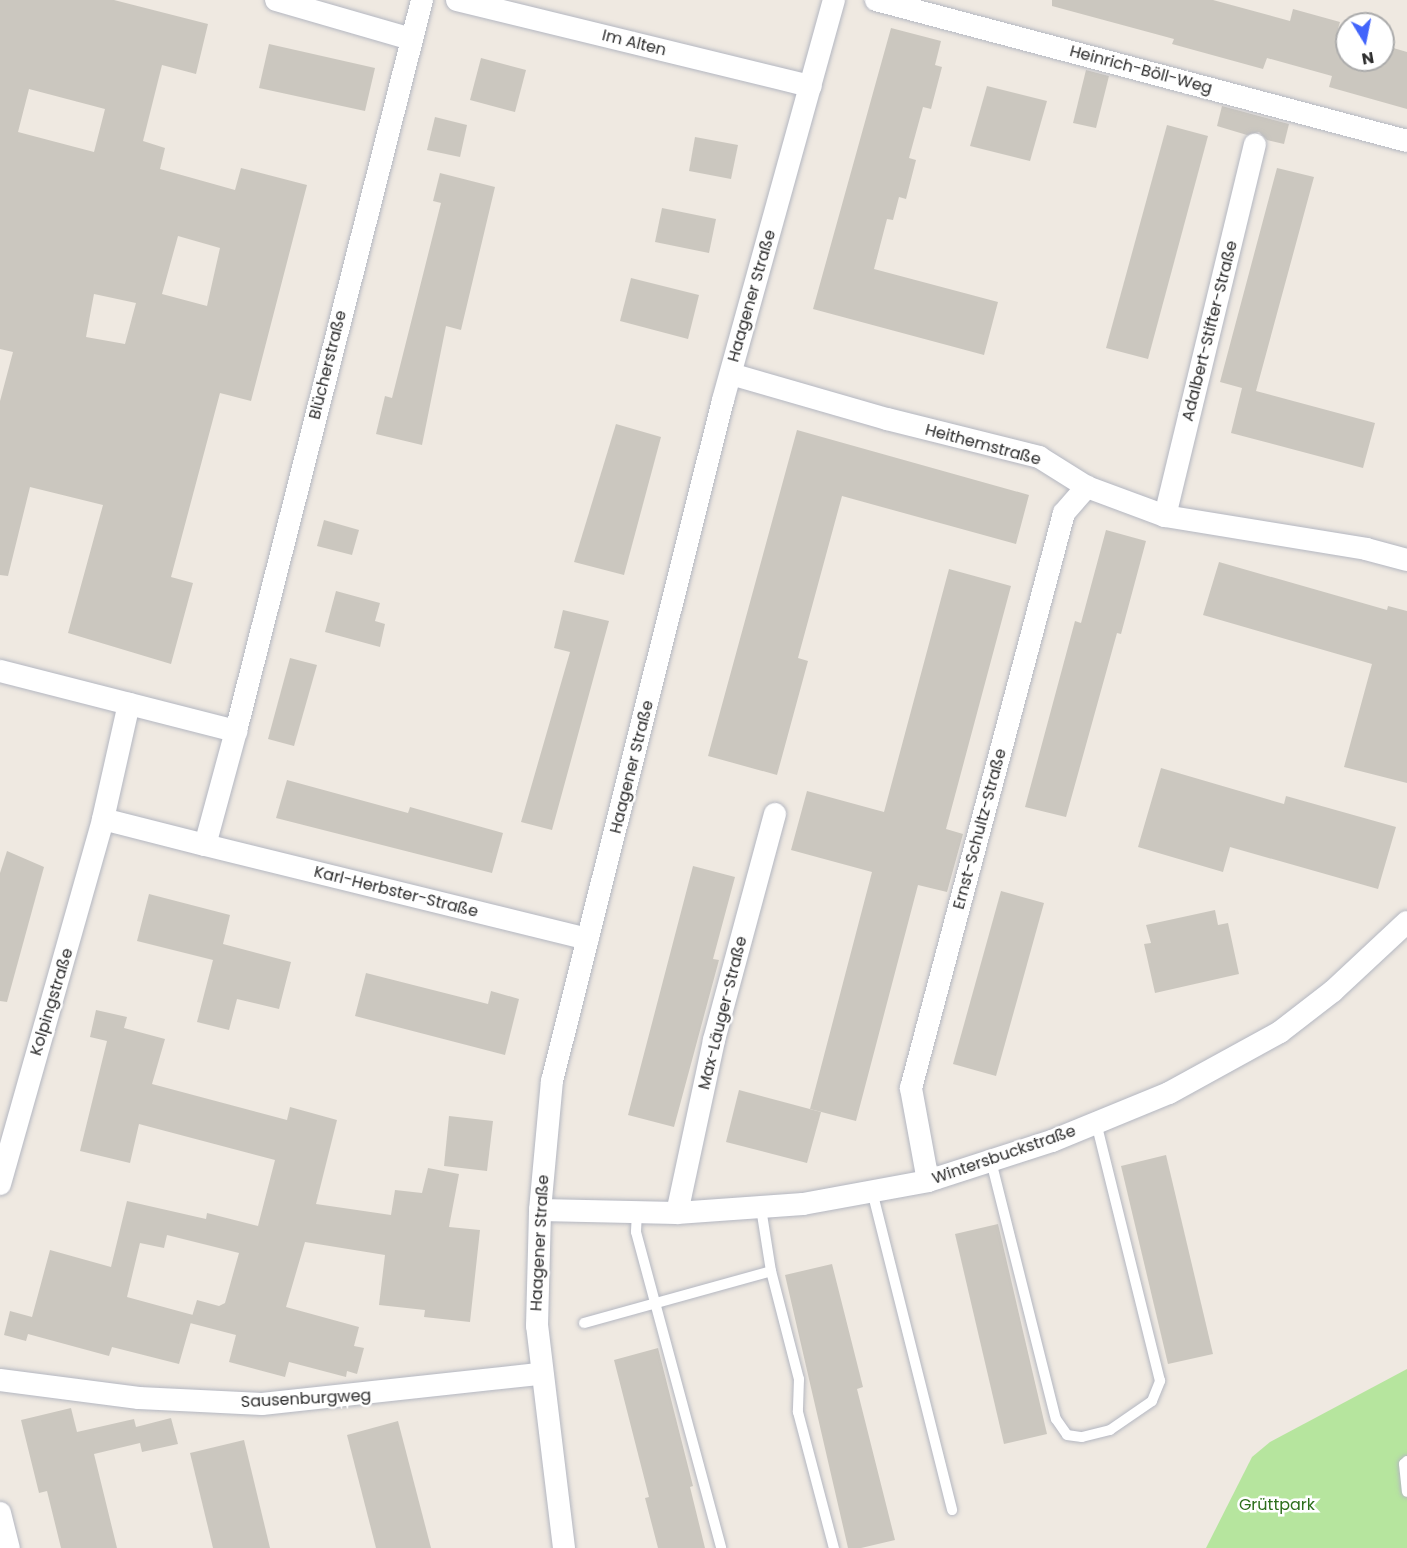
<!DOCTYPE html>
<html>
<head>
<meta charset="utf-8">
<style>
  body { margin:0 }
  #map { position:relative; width:1407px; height:1548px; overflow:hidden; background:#efe9e1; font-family:Poppins,sans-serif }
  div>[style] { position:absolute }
  .green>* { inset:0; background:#b6e59e }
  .building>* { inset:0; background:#cbc7bf }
  .roads { filter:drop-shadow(0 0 2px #b4b7c1) drop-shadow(0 0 2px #b4b7c1) }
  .lane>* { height:10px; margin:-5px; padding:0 5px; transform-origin:5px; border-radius:5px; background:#fff }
  .street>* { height:22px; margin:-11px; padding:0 11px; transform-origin:11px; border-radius:11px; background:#fff }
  span { translate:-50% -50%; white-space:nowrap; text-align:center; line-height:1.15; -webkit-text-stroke:5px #fff; paint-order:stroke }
  .street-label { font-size:16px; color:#2e2e2e }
  .park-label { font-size:16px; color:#2c6e1b }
  .north { position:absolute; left:1335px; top:12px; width:60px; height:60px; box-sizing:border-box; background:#fff; border:2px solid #ababab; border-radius:50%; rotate:170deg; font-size:16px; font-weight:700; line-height:24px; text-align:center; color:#2e2e2e }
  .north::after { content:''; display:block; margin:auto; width:21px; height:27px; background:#4264fb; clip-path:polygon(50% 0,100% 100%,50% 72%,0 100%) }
</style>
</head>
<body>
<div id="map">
  <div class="green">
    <div style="clip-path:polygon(1407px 1369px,1407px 1548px,1206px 1548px,1252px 1457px,1270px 1442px)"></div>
  </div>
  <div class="building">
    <div style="clip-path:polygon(evenodd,0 0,114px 0,208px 24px,196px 74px,162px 65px,143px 141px,165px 148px,160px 169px,235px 190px,241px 168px,307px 185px,251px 401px,220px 393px,171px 577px,193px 583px,171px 664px,68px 633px,103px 505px,30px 487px,8px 576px,0 575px,0 401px,13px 352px,0 349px,0 0,29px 89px,105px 109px,94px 152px,18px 132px,29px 89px,0 0,178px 236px,220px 248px,207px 306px,162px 294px,178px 236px,0 0,94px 294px,136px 303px,125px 344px,86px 337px,94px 294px)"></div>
    <div style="clip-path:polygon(1052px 0,1213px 0,1290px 21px,1293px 9px,1340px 22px,1337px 32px,1347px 35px,1347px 60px,1383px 60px,1383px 45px,1407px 52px,1407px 109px,1329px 87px,1332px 76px,1267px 58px,1263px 69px,1172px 44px,1174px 39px,1052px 6px)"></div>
    <div style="clip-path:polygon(891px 28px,941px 41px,935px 65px,942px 67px,931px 109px,923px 107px,909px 158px,916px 160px,906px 199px,899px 197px,893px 220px,887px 219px,874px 269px,998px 302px,984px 355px,813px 309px)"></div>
    <div style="clip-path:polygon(269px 44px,375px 68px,365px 111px,259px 88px)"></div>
    <div style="clip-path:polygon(481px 58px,526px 70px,515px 112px,470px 100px)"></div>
    <div style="clip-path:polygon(1086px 70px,1109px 76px,1096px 128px,1073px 123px)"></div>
    <div style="clip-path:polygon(987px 86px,1047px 101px,1030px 161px,970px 146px)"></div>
    <div style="clip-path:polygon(1222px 106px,1289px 124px,1284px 144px,1267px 140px,1259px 132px,1247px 135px,1217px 126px)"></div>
    <div style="clip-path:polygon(435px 117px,467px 125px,460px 157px,427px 150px)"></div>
    <div style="clip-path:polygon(1167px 125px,1208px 136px,1148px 359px,1106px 348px)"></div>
    <div style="clip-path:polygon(695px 137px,738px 145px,731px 179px,689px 171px)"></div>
    <div style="clip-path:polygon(1277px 168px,1314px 177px,1256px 391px,1375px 423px,1363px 468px,1231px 433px,1242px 388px,1220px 382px)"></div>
    <div style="clip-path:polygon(440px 173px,495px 187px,461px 330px,446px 326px,422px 445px,376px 434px,385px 396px,392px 398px,441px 203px,433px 201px)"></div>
    <div style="clip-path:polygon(662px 208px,716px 219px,709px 253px,655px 242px)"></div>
    <div style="clip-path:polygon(631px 278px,699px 295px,688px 339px,620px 321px)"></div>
    <div style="clip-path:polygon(616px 424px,661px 437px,624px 575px,574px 562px)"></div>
    <div style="clip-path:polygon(797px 430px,1029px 495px,1016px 544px,842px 496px,798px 658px,808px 661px,777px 775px,708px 756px)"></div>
    <div style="clip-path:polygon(324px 520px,359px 530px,352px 555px,317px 546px)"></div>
    <div style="clip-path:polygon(1106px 530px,1146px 541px,1121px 634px,1117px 633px,1066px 817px,1025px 807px,1075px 621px,1081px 623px)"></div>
    <div style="clip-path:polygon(1219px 562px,1387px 610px,1388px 606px,1407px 611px,1407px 783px,1344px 767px,1372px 664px,1203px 615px)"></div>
    <div style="clip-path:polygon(949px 569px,1011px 586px,946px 829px,963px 834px,947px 892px,918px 885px,856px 1121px,810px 1109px,872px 872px,791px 850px,807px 791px,884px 812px)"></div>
    <div style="clip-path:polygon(336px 591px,380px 603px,375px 621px,385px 624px,380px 647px,325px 632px)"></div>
    <div style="clip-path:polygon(563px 610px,609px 621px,552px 830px,521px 822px,570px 652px,554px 648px)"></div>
    <div style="clip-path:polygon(290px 658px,317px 665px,294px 746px,268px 739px)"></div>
    <div style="clip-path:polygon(1161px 768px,1284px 804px,1286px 796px,1396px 827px,1378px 889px,1230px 847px,1223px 872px,1138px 847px)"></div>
    <div style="clip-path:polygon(287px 780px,408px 813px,410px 807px,503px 833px,492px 873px,276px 818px)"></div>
    <div style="clip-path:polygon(7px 851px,44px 867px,7px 1002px,0 1001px,0 873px)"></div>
    <div style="clip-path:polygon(693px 866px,735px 877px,713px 959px,719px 960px,674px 1127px,628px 1115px)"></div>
    <div style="clip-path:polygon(1001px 891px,1044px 903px,996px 1076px,953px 1064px)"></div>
    <div style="clip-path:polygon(149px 894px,230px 915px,223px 944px,291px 962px,279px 1009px,237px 999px,229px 1030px,197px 1022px,213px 960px,137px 941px)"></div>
    <div style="clip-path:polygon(1215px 910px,1218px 925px,1228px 923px,1239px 974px,1155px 993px,1144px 944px,1151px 943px,1146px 925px)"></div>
    <div style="clip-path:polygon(366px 973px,488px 1004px,491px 991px,519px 999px,505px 1055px,355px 1016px)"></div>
    <div style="clip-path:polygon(96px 1010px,127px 1017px,124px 1028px,165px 1039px,152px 1084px,287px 1120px,290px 1107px,337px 1120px,316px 1204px,391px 1215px,395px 1190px,422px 1193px,428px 1168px,459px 1174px,449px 1227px,480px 1230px,470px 1322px,424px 1317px,425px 1310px,379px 1305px,385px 1255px,305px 1242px,286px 1307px,359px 1327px,354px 1346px,364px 1348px,357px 1374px,347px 1371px,346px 1377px,289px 1362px,285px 1377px,229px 1362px,236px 1335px,190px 1323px,197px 1300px,219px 1306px,225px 1303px,239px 1253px,167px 1235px,164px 1248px,140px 1243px,127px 1297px,193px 1315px,179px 1364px,112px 1347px,109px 1356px,28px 1334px,26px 1341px,4px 1335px,10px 1311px,32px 1317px,50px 1250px,111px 1267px,127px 1201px,206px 1219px,207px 1213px,258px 1226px,275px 1160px,139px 1124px,130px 1163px,80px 1151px,107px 1041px,90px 1037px)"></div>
    <div style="clip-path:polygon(739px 1090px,821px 1112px,807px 1163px,726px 1142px)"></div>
    <div style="clip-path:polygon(449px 1116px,493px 1121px,487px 1171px,444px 1166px)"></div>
    <div style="clip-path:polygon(1166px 1155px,1213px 1354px,1168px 1364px,1121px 1166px)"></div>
    <div style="clip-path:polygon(998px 1224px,1047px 1434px,1004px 1444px,955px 1234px)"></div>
    <div style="clip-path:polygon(832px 1264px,863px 1387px,857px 1389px,895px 1540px,861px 1548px,848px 1548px,785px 1275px)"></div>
    <div style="clip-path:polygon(658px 1348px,693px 1486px,690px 1487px,705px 1548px,658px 1548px,645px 1498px,649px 1497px,614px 1360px)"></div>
    <div style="clip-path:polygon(71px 1408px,77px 1432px,134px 1419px,136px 1427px,171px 1418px,178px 1444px,142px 1452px,140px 1443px,94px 1454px,117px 1548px,61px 1548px,47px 1491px,39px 1493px,21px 1420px)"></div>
    <div style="clip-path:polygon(398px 1421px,431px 1548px,376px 1548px,347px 1435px)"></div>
    <div style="clip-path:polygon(244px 1440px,270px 1548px,213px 1548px,190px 1453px)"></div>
  </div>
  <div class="roads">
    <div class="lane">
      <div style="left:991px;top:1161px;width:266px;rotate:75.9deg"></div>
      <div style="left:1056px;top:1419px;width:19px;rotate:55deg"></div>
      <div style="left:1067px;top:1435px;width:15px;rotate:8deg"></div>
      <div style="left:1082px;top:1437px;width:29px;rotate:-14deg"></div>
      <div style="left:1110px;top:1430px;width:51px;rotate:-34.6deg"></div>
      <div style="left:1152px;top:1401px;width:22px;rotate:-68deg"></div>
      <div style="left:1160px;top:1381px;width:266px;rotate:-103.9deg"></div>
      <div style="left:872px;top:1191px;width:329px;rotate:75.9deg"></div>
      <div style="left:761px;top:1208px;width:64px;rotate:81deg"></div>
      <div style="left:771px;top:1271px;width:112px;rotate:75.5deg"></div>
      <div style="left:799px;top:1379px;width:33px;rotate:92deg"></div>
      <div style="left:798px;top:1412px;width:141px;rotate:75.2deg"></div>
      <div style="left:637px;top:1212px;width:20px;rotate:93deg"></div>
      <div style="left:636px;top:1232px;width:327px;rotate:74.9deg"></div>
      <div style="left:584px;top:1323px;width:194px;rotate:-15.5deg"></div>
      <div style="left:1407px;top:1461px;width:4px;rotate:135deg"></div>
      <div style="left:1404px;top:1464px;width:28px;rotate:84deg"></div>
    </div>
    <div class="street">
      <div style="left:276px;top:0;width:141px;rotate:16.1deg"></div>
      <div style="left:457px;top:0;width:364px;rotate:13.7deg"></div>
      <div style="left:876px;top:0;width:549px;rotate:14.87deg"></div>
      <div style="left:731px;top:374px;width:162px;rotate:16.1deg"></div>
      <div style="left:887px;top:419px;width:157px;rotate:14deg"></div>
      <div style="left:1039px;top:457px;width:57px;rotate:32deg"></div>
      <div style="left:1087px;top:487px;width:83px;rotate:20.4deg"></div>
      <div style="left:1165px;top:516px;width:204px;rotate:9.3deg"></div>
      <div style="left:1366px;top:549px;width:42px;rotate:15deg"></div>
      <div style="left:1165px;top:516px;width:382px;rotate:-76.4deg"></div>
      <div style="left:0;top:671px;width:244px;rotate:14.3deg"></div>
      <div style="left:236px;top:731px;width:118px;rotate:105.2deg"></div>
      <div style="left:205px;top:845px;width:105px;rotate:-165.7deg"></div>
      <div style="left:236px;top:731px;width:754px;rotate:-75.72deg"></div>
      <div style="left:205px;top:845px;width:394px;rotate:13.8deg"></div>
      <div style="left:928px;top:1181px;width:95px;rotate:-100.4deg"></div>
      <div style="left:911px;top:1088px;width:595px;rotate:-75.1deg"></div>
      <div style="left:1064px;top:513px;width:35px;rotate:-49deg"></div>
      <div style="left:0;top:1184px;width:379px;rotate:-74.2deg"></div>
      <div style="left:103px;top:819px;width:118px;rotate:-77.3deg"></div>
      <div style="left:540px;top:1210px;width:137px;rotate:1.3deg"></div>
      <div style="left:677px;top:1213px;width:126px;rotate:-4.1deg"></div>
      <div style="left:803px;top:1204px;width:127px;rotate:-10.4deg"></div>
      <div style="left:928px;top:1181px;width:130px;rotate:-17.9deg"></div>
      <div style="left:1052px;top:1141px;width:126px;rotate:-22.3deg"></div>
      <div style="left:1169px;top:1093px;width:127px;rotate:-28.8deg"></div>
      <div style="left:1280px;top:1032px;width:67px;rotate:-37.7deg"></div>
      <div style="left:1333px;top:991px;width:101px;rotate:-43deg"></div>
      <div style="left:677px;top:1213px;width:177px;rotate:-77.9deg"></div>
      <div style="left:714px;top:1040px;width:234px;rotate:-74.9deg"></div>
      <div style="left:0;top:1380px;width:140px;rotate:7.4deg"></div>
      <div style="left:139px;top:1398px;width:123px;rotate:2.8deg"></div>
      <div style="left:262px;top:1404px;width:280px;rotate:-6.2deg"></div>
      <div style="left:0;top:1513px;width:36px;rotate:76deg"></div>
      <div style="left:564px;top:1548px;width:224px;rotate:-96.9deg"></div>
      <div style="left:537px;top:1326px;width:116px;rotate:-88.5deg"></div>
      <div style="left:540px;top:1210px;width:130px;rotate:-84.7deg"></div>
      <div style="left:552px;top:1081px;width:702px;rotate:-75.9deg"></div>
      <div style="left:723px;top:400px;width:415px;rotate:-74.5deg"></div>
    </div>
  </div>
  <div class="street-label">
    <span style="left:634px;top:43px;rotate:14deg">Im Alten</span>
    <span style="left:1141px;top:70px;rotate:15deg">Heinrich-Böll-Weg</span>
    <span style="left:752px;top:296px;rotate:-74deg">Haagener Straße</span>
    <span style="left:1210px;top:331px;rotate:-76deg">Adalbert-Stifter-Straße</span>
    <span style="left:328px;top:365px;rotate:-76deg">Blücherstraße</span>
    <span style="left:983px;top:445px;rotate:15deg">Heithemstraße</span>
    <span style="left:632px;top:767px;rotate:-76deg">Haagener Straße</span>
    <span style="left:980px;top:829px;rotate:-75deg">Ernst-Schultz-Straße</span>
    <span style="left:396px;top:892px;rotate:14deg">Karl-Herbster-Straße</span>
    <span style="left:52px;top:1002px;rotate:-73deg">Kolpingstraße</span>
    <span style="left:723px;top:1013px;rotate:-76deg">Max-Läuger-Straße</span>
    <span style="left:1004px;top:1155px;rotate:-19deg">Wintersbuckstraße</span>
    <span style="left:540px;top:1243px;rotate:-87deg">Haagener Straße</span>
    <span style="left:306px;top:1399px;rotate:-3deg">Sausenburgweg</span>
  </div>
  <div class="park-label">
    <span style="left:1277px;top:1505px">Grüttpark</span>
  </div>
  <div class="north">N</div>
</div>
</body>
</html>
